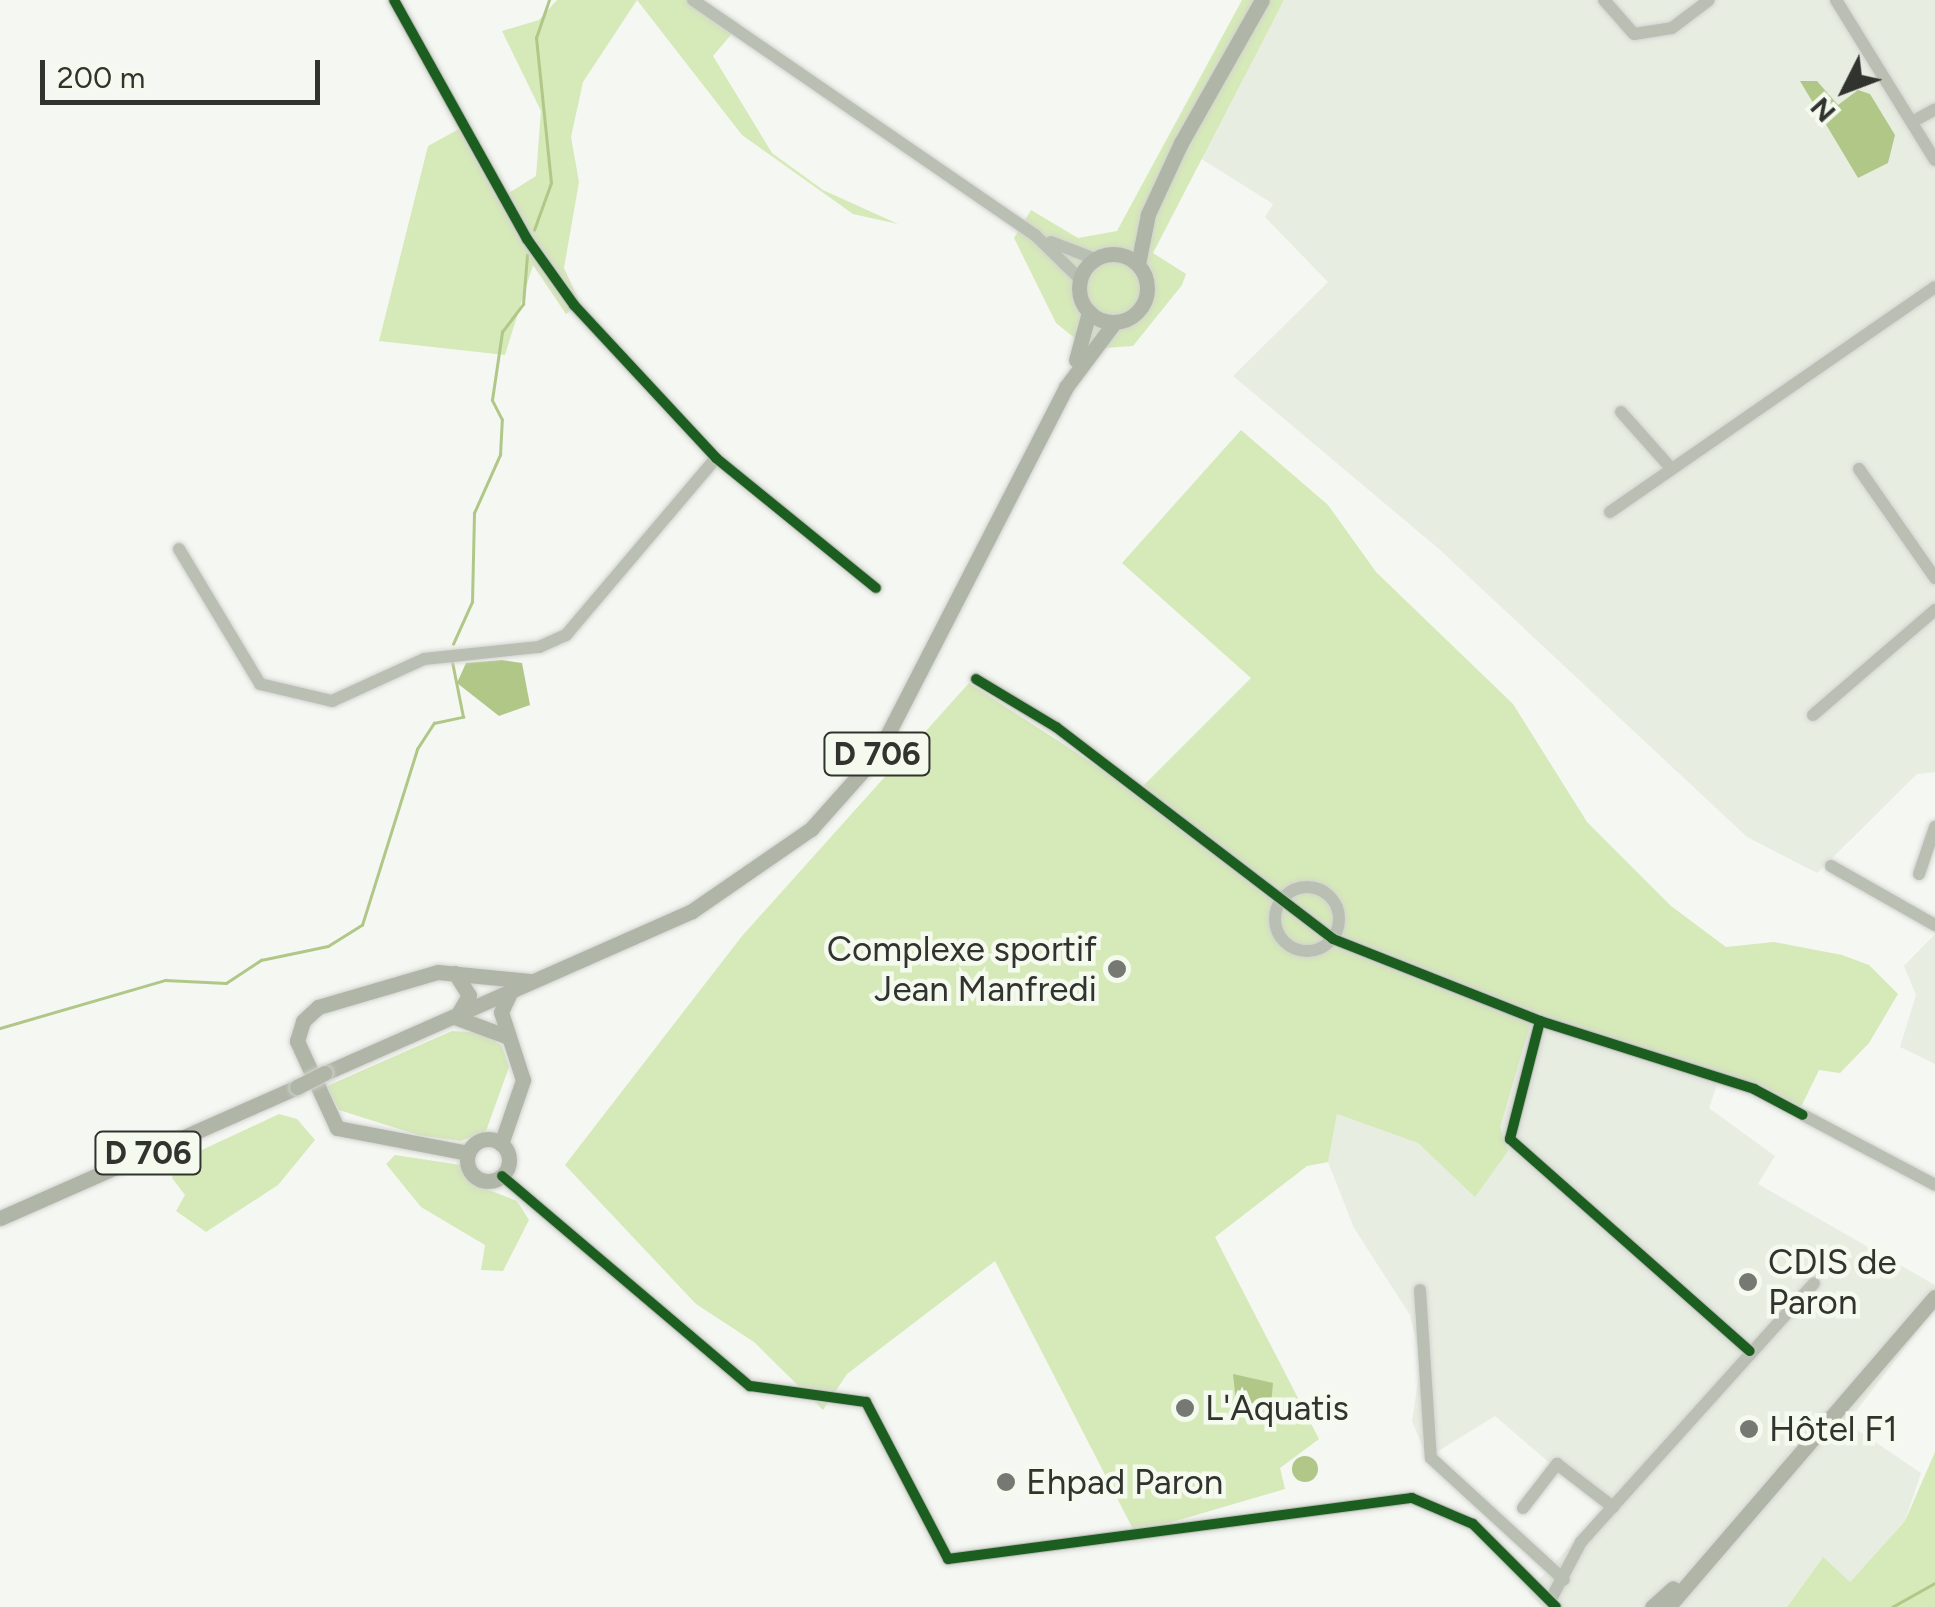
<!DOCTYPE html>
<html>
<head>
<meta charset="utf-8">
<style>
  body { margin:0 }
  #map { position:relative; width:1935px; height:1607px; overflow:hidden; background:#f5f7f2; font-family:Figtree,sans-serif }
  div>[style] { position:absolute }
  .built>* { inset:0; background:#e8ede2 }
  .green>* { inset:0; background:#d6e9b8 }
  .water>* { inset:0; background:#b0c788 }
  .round { border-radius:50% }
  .stream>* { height:2.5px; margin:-1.25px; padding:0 1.25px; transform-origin:1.25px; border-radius:1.25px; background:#b0c788 }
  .roads { filter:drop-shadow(0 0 2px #d2d3d0) drop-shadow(0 0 2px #d2d3d0) }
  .minor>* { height:12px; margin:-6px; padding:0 6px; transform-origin:6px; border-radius:6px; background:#babfb3 }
  .minor>.ring { margin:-6px; padding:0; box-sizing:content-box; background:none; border:12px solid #babfb3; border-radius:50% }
  .major>* { height:15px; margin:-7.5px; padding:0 7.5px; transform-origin:7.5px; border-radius:7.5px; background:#b0b6a7 }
  .major>.ring { margin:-7.5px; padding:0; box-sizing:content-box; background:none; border:15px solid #b0b6a7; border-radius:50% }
  .bridges { filter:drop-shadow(0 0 2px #d2d3d0) drop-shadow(0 0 2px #d2d3d0) }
  .major-bridge>* { height:15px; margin:-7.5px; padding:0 7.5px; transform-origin:7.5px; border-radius:7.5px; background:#b0b6a7 }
  .cycleway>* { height:10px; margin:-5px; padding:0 5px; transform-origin:5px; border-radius:5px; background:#1b5e20 }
  .dots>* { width:28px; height:28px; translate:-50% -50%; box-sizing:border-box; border:5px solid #f5faef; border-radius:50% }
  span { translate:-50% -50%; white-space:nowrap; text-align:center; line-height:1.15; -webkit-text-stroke:9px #f5faef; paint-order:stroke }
  .shield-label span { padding:2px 8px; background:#f5faef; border:2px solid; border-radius:8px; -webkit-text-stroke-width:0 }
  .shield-label { font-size:32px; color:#31332f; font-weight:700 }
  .poi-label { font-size:35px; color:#31332f }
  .right { translate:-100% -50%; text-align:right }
  .left { translate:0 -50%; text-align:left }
  .north { position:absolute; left:1795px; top:40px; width:100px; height:100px; -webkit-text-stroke:8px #f5faef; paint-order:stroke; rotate:228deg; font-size:28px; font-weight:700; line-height:40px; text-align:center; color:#31332f }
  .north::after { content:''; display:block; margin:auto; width:35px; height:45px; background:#31332f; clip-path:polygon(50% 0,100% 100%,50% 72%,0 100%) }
  .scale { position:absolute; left:40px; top:60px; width:280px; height:45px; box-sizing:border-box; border:5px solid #31332f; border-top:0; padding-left:12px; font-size:30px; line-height:35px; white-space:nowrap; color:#31332f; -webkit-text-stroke:8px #f5faef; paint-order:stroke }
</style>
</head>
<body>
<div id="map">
  <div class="built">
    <div style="clip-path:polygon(1284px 0,1935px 0,1935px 772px,1917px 774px,1817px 873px,1747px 837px,1439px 549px,1233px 376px,1328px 282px,1265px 217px,1273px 204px,1200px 158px)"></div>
    <div style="clip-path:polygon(1935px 934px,1935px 1064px,1900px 1047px,1916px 995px,1904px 966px)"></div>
    <div style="clip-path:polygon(1533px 1015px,1721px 1073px,1709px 1108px,1775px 1156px,1758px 1184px,1935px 1285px,1935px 1308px,1847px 1423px,1921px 1473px,1905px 1521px,1850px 1582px,1822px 1558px,1787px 1607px,1542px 1607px,1528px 1592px,1603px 1509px,1495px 1416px,1427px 1458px,1412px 1421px,1421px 1362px,1410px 1315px,1354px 1228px,1328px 1162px,1337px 1114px,1418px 1143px,1475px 1196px)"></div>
  </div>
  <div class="green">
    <div style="clip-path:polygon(557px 0,703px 0,740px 24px,713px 56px,772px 153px,823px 190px,898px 224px,853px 214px,742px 135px,637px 0,583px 82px,571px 137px,579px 182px,564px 268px,580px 303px,566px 314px,533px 265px,505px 355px,379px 341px,428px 146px,459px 129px,499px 199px,536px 176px,541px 111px,502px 31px,539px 20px)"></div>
    <div style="clip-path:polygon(1242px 0,1284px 0,1153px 253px,1186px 274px,1182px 285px,1133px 346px,1088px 349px,1056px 323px,1014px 238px,1031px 210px,1078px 238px,1117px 231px)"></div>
    <div style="clip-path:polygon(1241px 430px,1328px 505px,1376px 572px,1513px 704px,1587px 822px,1671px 906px,1726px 947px,1774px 942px,1842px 955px,1869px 965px,1898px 994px,1869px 1043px,1840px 1073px,1819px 1070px,1801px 1107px,1757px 1084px,1533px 1015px,1500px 1127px,1508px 1151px,1475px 1197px,1418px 1143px,1337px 1114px,1328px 1162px,1307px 1166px,1215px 1237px,1319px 1439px,1280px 1468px,1285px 1489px,1135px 1533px,995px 1261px,847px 1374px,823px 1410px,754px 1342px,696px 1304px,565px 1165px,742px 936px,969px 683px,1137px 792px,1251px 678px,1122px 563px)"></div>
    <div style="clip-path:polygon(452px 1031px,482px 1033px,502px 1046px,509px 1067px,486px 1131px,461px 1141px,418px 1135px,339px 1110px,327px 1086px)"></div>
    <div style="clip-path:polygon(279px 1114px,297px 1119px,315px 1140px,278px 1185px,206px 1232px,176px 1211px,185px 1195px,172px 1178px,176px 1162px)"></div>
    <div style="clip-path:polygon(395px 1155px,461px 1165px,476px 1185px,517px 1201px,529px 1220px,503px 1271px,481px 1270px,485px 1245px,421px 1207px,386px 1164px)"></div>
    <div style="clip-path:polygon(1935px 1452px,1935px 1607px,1787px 1607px,1823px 1557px,1850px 1582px,1905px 1521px)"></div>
  </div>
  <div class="water">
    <div style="clip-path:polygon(1800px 81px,1817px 81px,1838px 105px,1858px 90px,1870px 94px,1895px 135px,1888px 163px,1858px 178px)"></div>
    <div style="clip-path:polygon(502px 660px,522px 663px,530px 705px,499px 716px,457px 683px,466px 663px)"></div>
    <div style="clip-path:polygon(1233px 1374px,1273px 1383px,1271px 1405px,1236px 1402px)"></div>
    <div class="round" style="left:1292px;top:1456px;width:26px;height:26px"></div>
  </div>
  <div class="stream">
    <div style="left:534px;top:230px;width:50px;rotate:-70.1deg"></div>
    <div style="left:551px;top:183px;width:146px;rotate:-95.9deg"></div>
    <div style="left:536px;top:38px;width:40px;rotate:-71.1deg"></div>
    <div style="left:453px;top:644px;width:46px;rotate:-65.7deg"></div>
    <div style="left:472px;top:602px;width:89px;rotate:-88.7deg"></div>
    <div style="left:474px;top:513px;width:64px;rotate:-65.9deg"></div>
    <div style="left:500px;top:455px;width:35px;rotate:-87deg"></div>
    <div style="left:502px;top:420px;width:22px;rotate:-117deg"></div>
    <div style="left:492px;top:400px;width:69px;rotate:-81.6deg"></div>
    <div style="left:502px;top:332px;width:35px;rotate:-53deg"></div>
    <div style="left:523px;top:304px;width:49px;rotate:-85.3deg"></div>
    <div style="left:0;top:1028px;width:172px;rotate:-16.2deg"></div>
    <div style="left:165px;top:980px;width:61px;rotate:2.8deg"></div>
    <div style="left:226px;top:983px;width:42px;rotate:-33.3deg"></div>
    <div style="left:261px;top:960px;width:68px;rotate:-11.8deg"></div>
    <div style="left:328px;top:946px;width:40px;rotate:-32deg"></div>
    <div style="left:362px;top:925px;width:184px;rotate:-72.6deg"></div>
    <div style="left:417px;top:749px;width:31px;rotate:-57deg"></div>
    <div style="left:434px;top:723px;width:30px;rotate:-12deg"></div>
    <div style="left:463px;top:717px;width:56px;rotate:-101.3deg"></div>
    <div style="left:1892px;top:1607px;width:49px;rotate:-29.2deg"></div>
  </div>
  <div class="roads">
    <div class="minor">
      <div style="left:394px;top:0;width:274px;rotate:60.9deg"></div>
      <div style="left:527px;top:239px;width:81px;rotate:54.5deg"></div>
      <div style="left:574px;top:305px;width:209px;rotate:47.1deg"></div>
      <div style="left:716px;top:458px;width:206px;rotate:39.1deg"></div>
      <div style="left:693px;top:0;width:415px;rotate:34.5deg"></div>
      <div style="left:1035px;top:235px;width:63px;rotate:44.4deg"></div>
      <div style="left:1604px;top:0;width:45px;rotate:48.6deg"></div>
      <div style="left:1634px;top:34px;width:38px;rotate:-9deg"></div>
      <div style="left:1672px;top:28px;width:46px;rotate:-37.1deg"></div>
      <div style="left:1836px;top:0;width:188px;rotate:58.3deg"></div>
      <div style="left:1912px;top:122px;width:26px;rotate:-29deg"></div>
      <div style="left:1051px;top:242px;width:47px;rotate:21.1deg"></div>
      <div style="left:1621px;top:412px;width:74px;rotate:48.3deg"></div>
      <div style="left:1859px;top:469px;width:133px;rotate:55.1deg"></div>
      <div style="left:1610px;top:512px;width:395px;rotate:-34.7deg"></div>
      <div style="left:179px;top:549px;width:157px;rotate:59deg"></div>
      <div style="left:260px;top:684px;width:74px;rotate:13.3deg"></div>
      <div style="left:332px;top:701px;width:101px;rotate:-24.5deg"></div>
      <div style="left:424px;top:659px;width:116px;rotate:-6deg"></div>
      <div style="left:539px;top:647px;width:30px;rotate:-24deg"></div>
      <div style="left:566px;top:635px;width:232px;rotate:-49.7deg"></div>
      <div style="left:976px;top:679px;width:93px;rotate:31deg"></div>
      <div style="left:1056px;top:727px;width:349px;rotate:37.4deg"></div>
      <div style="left:1333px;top:939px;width:223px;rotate:21.6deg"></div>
      <div style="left:1540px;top:1021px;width:225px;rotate:17.6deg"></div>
      <div style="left:1754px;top:1089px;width:205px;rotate:27.9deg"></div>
      <div style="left:1813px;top:715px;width:161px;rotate:-40.7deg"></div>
      <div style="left:1831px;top:866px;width:120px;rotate:29.6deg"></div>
      <div style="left:1919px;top:874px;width:50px;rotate:-71.2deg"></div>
      <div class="ring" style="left:1275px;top:887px;width:52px;height:52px"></div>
      <div style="left:1540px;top:1021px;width:122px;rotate:104.3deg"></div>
      <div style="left:1510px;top:1139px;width:320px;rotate:41.5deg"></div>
      <div style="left:502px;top:1176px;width:325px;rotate:40.3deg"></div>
      <div style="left:750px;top:1386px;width:117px;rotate:7.9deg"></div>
      <div style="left:866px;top:1402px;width:177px;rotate:62.4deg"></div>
      <div style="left:948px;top:1559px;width:468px;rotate:-7.5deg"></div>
      <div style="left:1412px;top:1498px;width:66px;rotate:23.1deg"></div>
      <div style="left:1473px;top:1524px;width:117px;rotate:45deg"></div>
      <div style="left:1420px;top:1290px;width:168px;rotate:86.3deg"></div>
      <div style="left:1431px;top:1458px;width:180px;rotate:42.5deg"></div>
      <div style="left:1523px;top:1508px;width:56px;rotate:-52.3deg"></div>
      <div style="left:1557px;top:1464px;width:71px;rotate:37.5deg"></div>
      <div style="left:1550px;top:1601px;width:67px;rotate:-62.3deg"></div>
      <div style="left:1581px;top:1542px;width:348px;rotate:-48deg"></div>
    </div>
    <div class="major">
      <div class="ring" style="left:1079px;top:254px;width:53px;height:53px"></div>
      <div style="left:1138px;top:264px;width:51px;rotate:-78.7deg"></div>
      <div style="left:1148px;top:214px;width:78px;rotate:-65.1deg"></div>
      <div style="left:1181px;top:143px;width:164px;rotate:-60.5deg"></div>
      <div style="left:1076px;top:360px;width:50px;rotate:-74.8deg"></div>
      <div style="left:455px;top:973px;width:26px;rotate:58deg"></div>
      <div style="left:469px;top:995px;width:24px;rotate:120deg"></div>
      <div style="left:457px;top:1018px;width:54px;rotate:20.4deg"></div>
      <div style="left:325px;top:1073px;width:401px;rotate:-23.8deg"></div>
      <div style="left:692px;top:911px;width:145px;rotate:-34.6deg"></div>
      <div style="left:811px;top:829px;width:99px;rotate:-48.3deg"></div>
      <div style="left:877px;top:755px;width:414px;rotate:-62.8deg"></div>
      <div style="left:1066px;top:387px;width:80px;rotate:-53.1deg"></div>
      <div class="ring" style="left:467px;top:1139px;width:27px;height:27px"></div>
      <div style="left:501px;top:1144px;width:68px;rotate:-71deg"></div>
      <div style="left:523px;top:1080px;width:71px;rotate:-107.9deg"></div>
      <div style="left:501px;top:1012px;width:19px;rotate:-65deg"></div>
      <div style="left:468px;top:1153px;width:133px;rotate:-169.2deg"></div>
      <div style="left:337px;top:1128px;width:96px;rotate:-114.7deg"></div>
      <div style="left:297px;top:1041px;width:21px;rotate:-73deg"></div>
      <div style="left:303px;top:1021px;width:21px;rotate:-43deg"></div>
      <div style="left:318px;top:1007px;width:125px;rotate:-16.3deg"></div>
      <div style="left:438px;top:972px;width:92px;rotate:5.6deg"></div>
      <div style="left:0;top:1218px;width:325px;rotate:-23.8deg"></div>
      <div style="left:1652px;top:1607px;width:28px;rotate:-42deg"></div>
      <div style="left:1668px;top:1607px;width:409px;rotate:-49.3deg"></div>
    </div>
  </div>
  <div class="bridges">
    <div class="major-bridge">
      <div style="left:297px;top:1087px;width:31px;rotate:-27deg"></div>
    </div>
  </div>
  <div class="cycleway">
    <div style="left:394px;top:0;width:274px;rotate:60.9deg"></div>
    <div style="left:527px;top:239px;width:81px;rotate:54.5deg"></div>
    <div style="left:574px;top:305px;width:209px;rotate:47.1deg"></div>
    <div style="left:716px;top:458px;width:206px;rotate:39.1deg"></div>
    <div style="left:976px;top:679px;width:93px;rotate:31deg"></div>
    <div style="left:1056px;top:727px;width:349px;rotate:37.4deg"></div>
    <div style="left:1333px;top:939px;width:223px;rotate:21.6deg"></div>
    <div style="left:1540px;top:1021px;width:225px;rotate:17.6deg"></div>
    <div style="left:1754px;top:1089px;width:55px;rotate:28deg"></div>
    <div style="left:1540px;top:1021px;width:122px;rotate:104.3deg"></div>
    <div style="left:1510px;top:1139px;width:320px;rotate:41.5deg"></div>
    <div style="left:502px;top:1176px;width:325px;rotate:40.3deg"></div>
    <div style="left:750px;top:1386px;width:117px;rotate:7.9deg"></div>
    <div style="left:866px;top:1402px;width:177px;rotate:62.4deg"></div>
    <div style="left:948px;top:1559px;width:468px;rotate:-7.5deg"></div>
    <div style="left:1412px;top:1498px;width:66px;rotate:23.1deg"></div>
    <div style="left:1473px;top:1524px;width:117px;rotate:45deg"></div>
  </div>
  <div class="dots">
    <div style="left:1117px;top:969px;background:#767873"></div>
    <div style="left:1748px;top:1282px;background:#767873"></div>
    <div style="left:1185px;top:1408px;background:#767873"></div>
    <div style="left:1749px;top:1429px;background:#767873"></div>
    <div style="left:1006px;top:1482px;background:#767873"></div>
  </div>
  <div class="shield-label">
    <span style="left:877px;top:754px">D 706</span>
    <span style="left:148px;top:1153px">D 706</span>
  </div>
  <div class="poi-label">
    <span class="right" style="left:1097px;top:969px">Complexe sportif<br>Jean Manfredi</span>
    <span class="left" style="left:1768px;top:1282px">CDIS de<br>Paron</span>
    <span class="left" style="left:1205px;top:1408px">L'Aquatis</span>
    <span class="left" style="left:1769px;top:1429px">Hôtel F1</span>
    <span class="left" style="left:1026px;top:1482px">Ehpad Paron</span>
  </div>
  <div class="north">N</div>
  <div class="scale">200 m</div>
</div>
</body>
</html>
